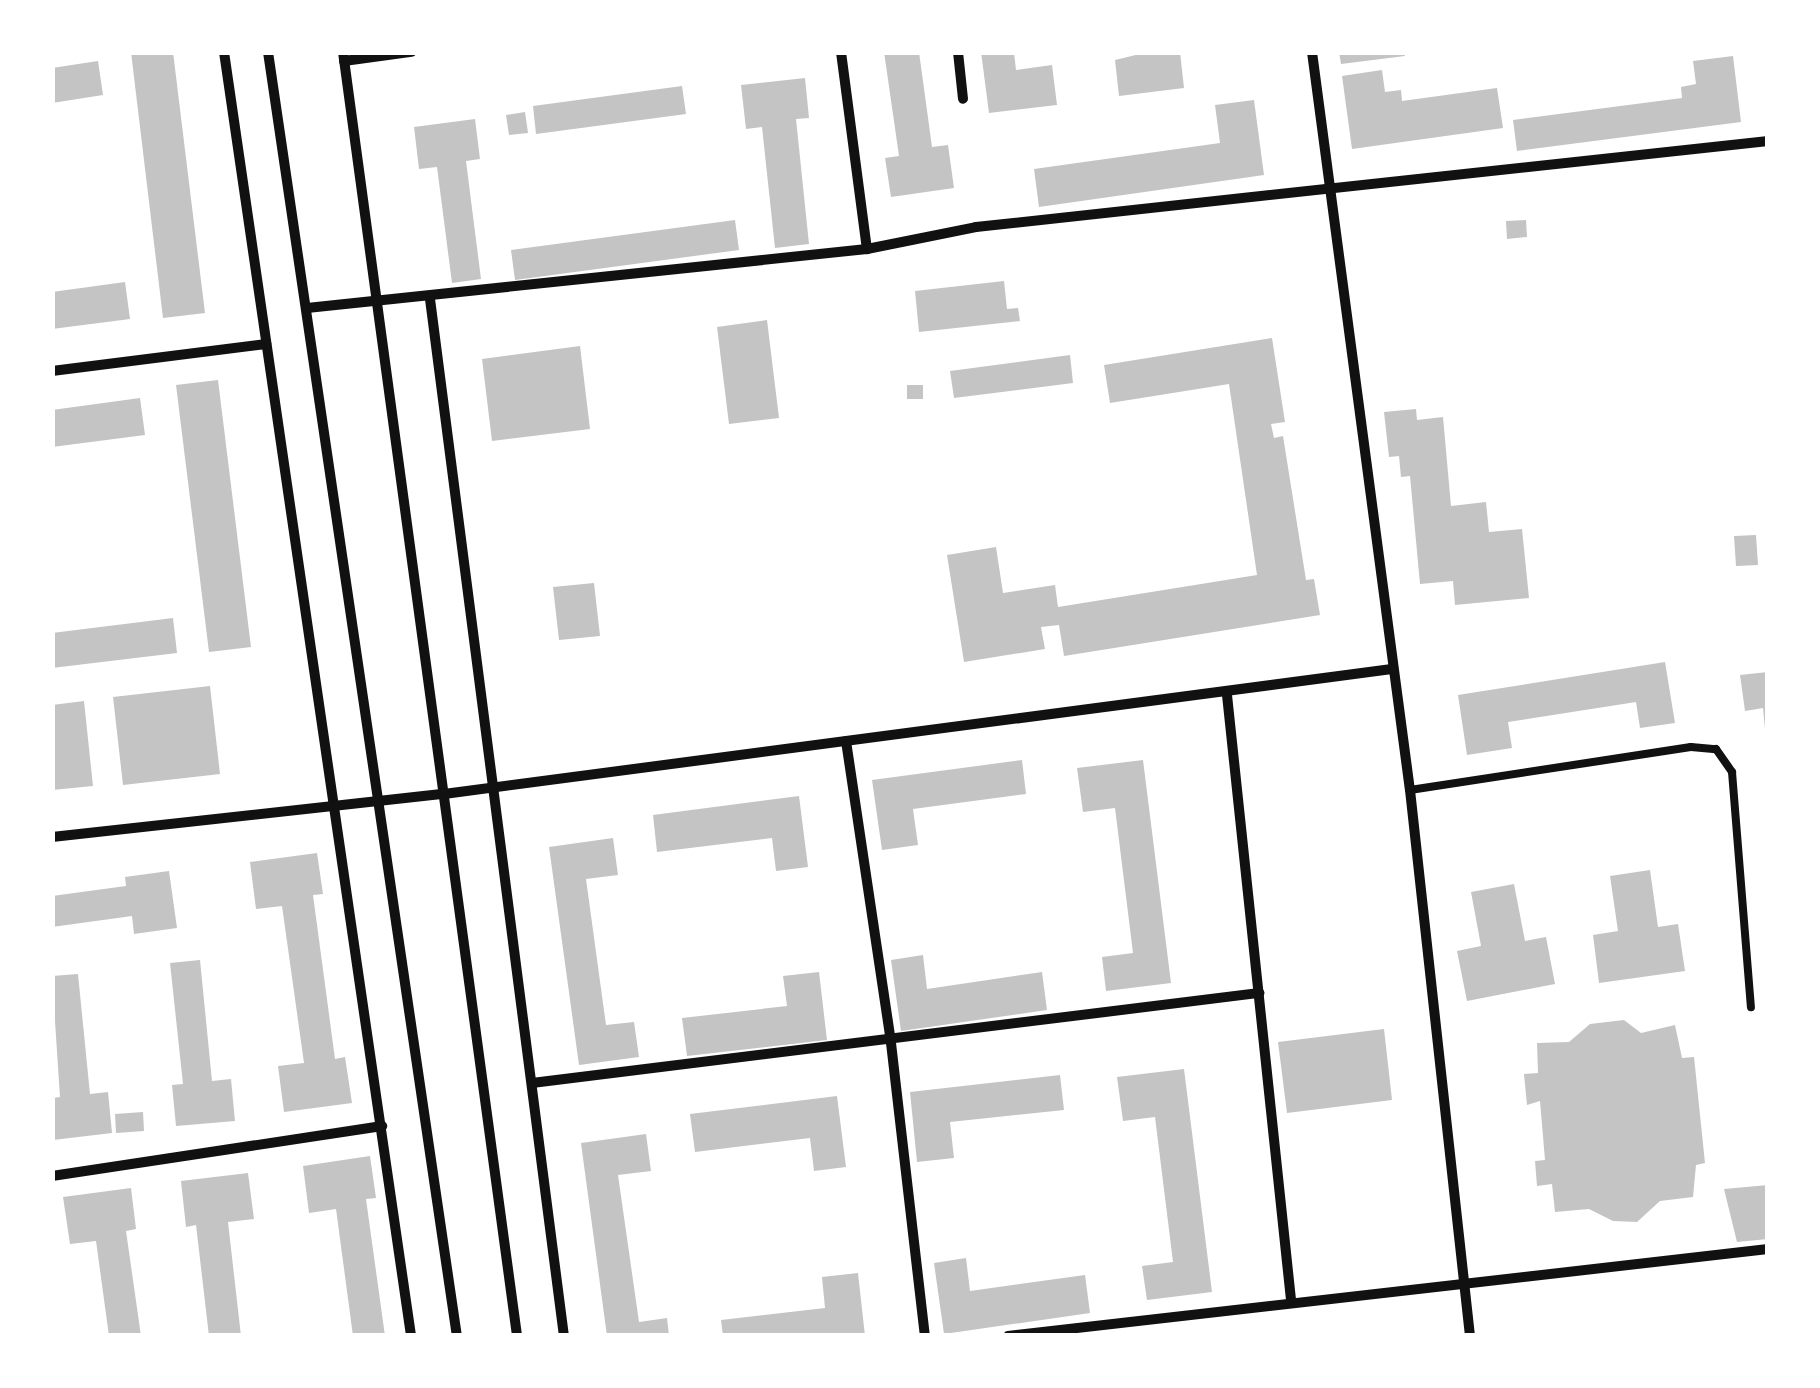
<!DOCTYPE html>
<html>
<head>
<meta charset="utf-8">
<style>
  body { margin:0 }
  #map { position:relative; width:1820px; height:1388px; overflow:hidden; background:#fff; font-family:Figtree,sans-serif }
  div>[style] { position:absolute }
  .building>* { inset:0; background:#c4c4c4 }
  .service>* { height:8px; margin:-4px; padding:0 4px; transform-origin:4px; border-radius:4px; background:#111 }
  .minor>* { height:10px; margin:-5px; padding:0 5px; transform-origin:5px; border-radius:5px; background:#111 }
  span { translate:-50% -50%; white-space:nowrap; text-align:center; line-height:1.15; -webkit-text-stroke:9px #fff; paint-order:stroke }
  .frame { position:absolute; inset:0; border:55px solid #fff; pointer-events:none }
</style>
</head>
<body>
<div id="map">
  <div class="building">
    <div style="clip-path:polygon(131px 52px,173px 52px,205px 313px,163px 318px)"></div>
    <div style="clip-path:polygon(884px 52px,919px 52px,932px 147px,948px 145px,954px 188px,891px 197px,885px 158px,899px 156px)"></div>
    <div style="clip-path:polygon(981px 52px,1014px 52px,1016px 70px,1052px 65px,1057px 105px,989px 113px)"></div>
    <div style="clip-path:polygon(1148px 52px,1180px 52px,1184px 88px,1119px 96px,1115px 60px)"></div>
    <div style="clip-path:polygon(1339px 52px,1404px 52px,1405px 56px,1341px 64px)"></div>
    <div style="clip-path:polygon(1733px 56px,1741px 122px,1517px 151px,1513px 120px,1682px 98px,1681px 87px,1696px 84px,1693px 61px)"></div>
    <div style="clip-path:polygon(98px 61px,103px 95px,52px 103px,52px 68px)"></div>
    <div style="clip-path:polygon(1382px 70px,1385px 92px,1401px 90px,1402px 101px,1497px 88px,1503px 128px,1352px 149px,1342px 76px)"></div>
    <div style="clip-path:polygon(805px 78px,809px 118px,796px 119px,809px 244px,775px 248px,762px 127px,746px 129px,741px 85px)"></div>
    <div style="clip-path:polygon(682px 86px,686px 114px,536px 134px,533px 106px)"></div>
    <div style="clip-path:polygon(1254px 100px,1264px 175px,1039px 207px,1034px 169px,1220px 143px,1215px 105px)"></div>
    <div style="clip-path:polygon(525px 112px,528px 133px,509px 135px,506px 115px)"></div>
    <div style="clip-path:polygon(475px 119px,480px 159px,466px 161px,481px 279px,452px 283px,437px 167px,419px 169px,414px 127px)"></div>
    <div style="clip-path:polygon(735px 220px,739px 250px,515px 280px,511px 250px)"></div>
    <div style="clip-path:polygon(1526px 220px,1527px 237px,1507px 239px,1506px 221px)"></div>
    <div style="clip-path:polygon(1004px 281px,1007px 309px,1018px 308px,1020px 321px,919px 332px,915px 291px)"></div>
    <div style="clip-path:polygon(125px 282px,130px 319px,52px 329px,52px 292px)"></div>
    <div style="clip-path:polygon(767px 320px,779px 418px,729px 424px,717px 327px)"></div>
    <div style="clip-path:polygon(1272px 338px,1285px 422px,1271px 424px,1274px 438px,1283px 436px,1306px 580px,1314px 579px,1320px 615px,1064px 656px,1059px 625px,1041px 627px,1045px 649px,964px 662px,947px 555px,996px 547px,1003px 593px,1055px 585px,1058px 607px,1257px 575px,1229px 384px,1110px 403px,1104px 365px)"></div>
    <div style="clip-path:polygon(580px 346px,590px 429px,492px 441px,482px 359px)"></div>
    <div style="clip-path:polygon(1070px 355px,1073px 383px,954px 398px,950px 371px)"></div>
    <div style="clip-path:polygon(218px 380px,251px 647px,209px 652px,176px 385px)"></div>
    <div style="clip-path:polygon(907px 385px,923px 385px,923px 399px,907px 399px)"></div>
    <div style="clip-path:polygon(140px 398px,145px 435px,52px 447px,52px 410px)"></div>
    <div style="clip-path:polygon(1416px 409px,1417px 420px,1443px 417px,1451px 506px,1486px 502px,1489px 532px,1522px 529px,1529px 598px,1455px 605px,1453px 581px,1420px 584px,1410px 476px,1401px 477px,1399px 456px,1389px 457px,1384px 412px)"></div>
    <div style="clip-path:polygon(1756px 535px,1758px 565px,1736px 566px,1734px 536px)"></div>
    <div style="clip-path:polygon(594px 583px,600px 636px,559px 640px,553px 587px)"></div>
    <div style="clip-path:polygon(173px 618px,177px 653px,52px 668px,52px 633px)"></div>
    <div style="clip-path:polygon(1665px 662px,1675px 723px,1640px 728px,1636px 702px,1508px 722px,1512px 748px,1467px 755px,1458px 695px)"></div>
    <div style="clip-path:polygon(1768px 672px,1768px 729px,1765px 729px,1763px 708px,1745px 711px,1740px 675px)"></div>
    <div style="clip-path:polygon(210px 686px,220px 774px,123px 785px,113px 697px)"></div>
    <div style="clip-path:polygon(84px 701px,93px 786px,52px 790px,52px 705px)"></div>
    <div style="clip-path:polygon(1022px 760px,1026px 794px,913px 809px,918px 845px,882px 850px,872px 780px)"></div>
    <div style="clip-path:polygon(1143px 760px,1171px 983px,1106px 991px,1102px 957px,1133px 953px,1115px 808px,1083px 812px,1077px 768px)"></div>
    <div style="clip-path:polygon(799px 796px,808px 867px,776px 871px,772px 838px,657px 852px,653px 815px)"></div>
    <div style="clip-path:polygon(613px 838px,618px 875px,586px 879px,606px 1025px,634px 1022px,639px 1057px,579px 1065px,549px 847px)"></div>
    <div style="clip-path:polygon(317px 853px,323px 894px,313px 895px,335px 1059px,345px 1057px,352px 1103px,284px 1112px,278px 1066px,304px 1063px,282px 906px,256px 909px,250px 862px)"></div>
    <div style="clip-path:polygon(1650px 870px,1658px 927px,1678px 924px,1685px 971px,1599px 983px,1593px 935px,1618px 931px,1610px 876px)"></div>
    <div style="clip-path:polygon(169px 871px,177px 928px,134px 934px,132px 916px,52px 927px,52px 896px,126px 886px,125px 877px)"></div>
    <div style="clip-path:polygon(1514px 884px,1525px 941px,1546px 937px,1555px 984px,1467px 1001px,1457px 951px,1481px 946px,1471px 892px)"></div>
    <div style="clip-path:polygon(923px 955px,927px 989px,1042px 972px,1047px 1010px,901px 1031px,891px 960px)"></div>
    <div style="clip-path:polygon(200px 960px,212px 1081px,231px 1079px,235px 1121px,176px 1126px,172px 1085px,183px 1084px,170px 963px)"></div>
    <div style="clip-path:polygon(819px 972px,827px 1040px,687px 1056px,682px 1018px,787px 1006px,783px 976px)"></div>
    <div style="clip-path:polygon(78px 974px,90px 1094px,108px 1092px,112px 1133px,53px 1140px,52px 1098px,60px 1097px,52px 976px)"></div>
    <div style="clip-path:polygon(1624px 1020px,1641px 1033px,1675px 1025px,1682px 1058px,1694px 1057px,1705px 1163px,1696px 1165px,1693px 1197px,1660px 1201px,1637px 1222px,1613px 1221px,1589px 1209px,1555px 1212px,1552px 1184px,1537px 1186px,1535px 1161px,1545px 1160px,1540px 1101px,1527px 1105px,1524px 1074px,1538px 1073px,1537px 1043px,1569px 1042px,1590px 1024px)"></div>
    <div style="clip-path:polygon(1384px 1029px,1392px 1100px,1287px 1113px,1278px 1042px)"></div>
    <div style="clip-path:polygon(1184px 1069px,1212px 1292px,1147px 1300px,1142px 1266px,1173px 1262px,1155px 1117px,1123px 1121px,1117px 1077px)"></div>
    <div style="clip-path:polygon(1060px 1075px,1064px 1110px,950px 1122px,954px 1158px,917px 1162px,910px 1092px)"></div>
    <div style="clip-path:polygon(837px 1096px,846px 1167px,814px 1171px,810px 1138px,695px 1152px,690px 1114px)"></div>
    <div style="clip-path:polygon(143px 1112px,144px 1131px,116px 1133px,115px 1114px)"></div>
    <div style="clip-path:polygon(646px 1134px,651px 1171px,618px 1175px,639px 1322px,667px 1318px,669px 1336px,607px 1336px,581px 1143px)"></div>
    <div style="clip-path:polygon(370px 1156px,376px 1198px,366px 1199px,385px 1336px,353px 1336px,336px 1209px,309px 1213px,303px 1166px)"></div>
    <div style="clip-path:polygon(248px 1173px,254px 1219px,228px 1222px,241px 1336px,209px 1336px,196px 1225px,186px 1227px,181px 1181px)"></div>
    <div style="clip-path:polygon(1768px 1185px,1768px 1239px,1737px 1242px,1724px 1189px)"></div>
    <div style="clip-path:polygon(131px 1188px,136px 1229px,126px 1231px,141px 1336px,109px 1336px,96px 1241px,70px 1244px,63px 1197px)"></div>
    <div style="clip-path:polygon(966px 1258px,970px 1291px,1085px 1275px,1090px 1313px,944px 1334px,934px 1263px)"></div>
    <div style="clip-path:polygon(858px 1273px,865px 1336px,723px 1336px,721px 1320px,825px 1308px,822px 1277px)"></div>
  </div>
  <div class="service">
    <div style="left:1410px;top:790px;width:284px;rotate:-8.7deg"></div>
    <div style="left:1691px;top:747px;width:25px;rotate:5deg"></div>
    <div style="left:1716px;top:749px;width:28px;rotate:55deg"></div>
    <div style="left:1732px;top:772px;width:236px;rotate:85.4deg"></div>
  </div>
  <div class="minor">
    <div style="left:224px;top:52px;width:1298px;rotate:81.71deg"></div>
    <div style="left:268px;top:52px;width:1298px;rotate:81.63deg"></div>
    <div style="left:343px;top:52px;width:1296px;rotate:82.28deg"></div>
    <div style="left:841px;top:52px;width:199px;rotate:82.5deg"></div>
    <div style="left:958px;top:52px;width:47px;rotate:83.9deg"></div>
    <div style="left:1312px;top:52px;width:744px;rotate:82.44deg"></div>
    <div style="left:1410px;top:790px;width:549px;rotate:83.73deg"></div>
    <div style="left:344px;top:61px;width:68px;rotate:-7.7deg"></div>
    <div style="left:430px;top:299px;width:1046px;rotate:82.64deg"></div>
    <div style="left:307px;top:308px;width:563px;rotate:-6.01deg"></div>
    <div style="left:867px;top:249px;width:111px;rotate:-11.4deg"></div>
    <div style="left:976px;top:227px;width:797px;rotate:-6.2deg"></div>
    <div style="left:52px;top:371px;width:216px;rotate:-7.2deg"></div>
    <div style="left:1227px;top:695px;width:608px;rotate:83.96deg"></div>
    <div style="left:846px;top:741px;width:305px;rotate:81.5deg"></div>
    <div style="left:891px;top:1043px;width:295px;rotate:83.4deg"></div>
    <div style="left:52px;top:837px;width:394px;rotate:-6.3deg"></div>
    <div style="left:444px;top:794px;width:956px;rotate:-7.51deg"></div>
    <div style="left:532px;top:1083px;width:733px;rotate:-7.06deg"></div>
    <div style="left:52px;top:1176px;width:334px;rotate:-8.6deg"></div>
    <div style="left:1008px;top:1336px;width:765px;rotate:-6.53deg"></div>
  </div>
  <div class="frame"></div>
</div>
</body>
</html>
